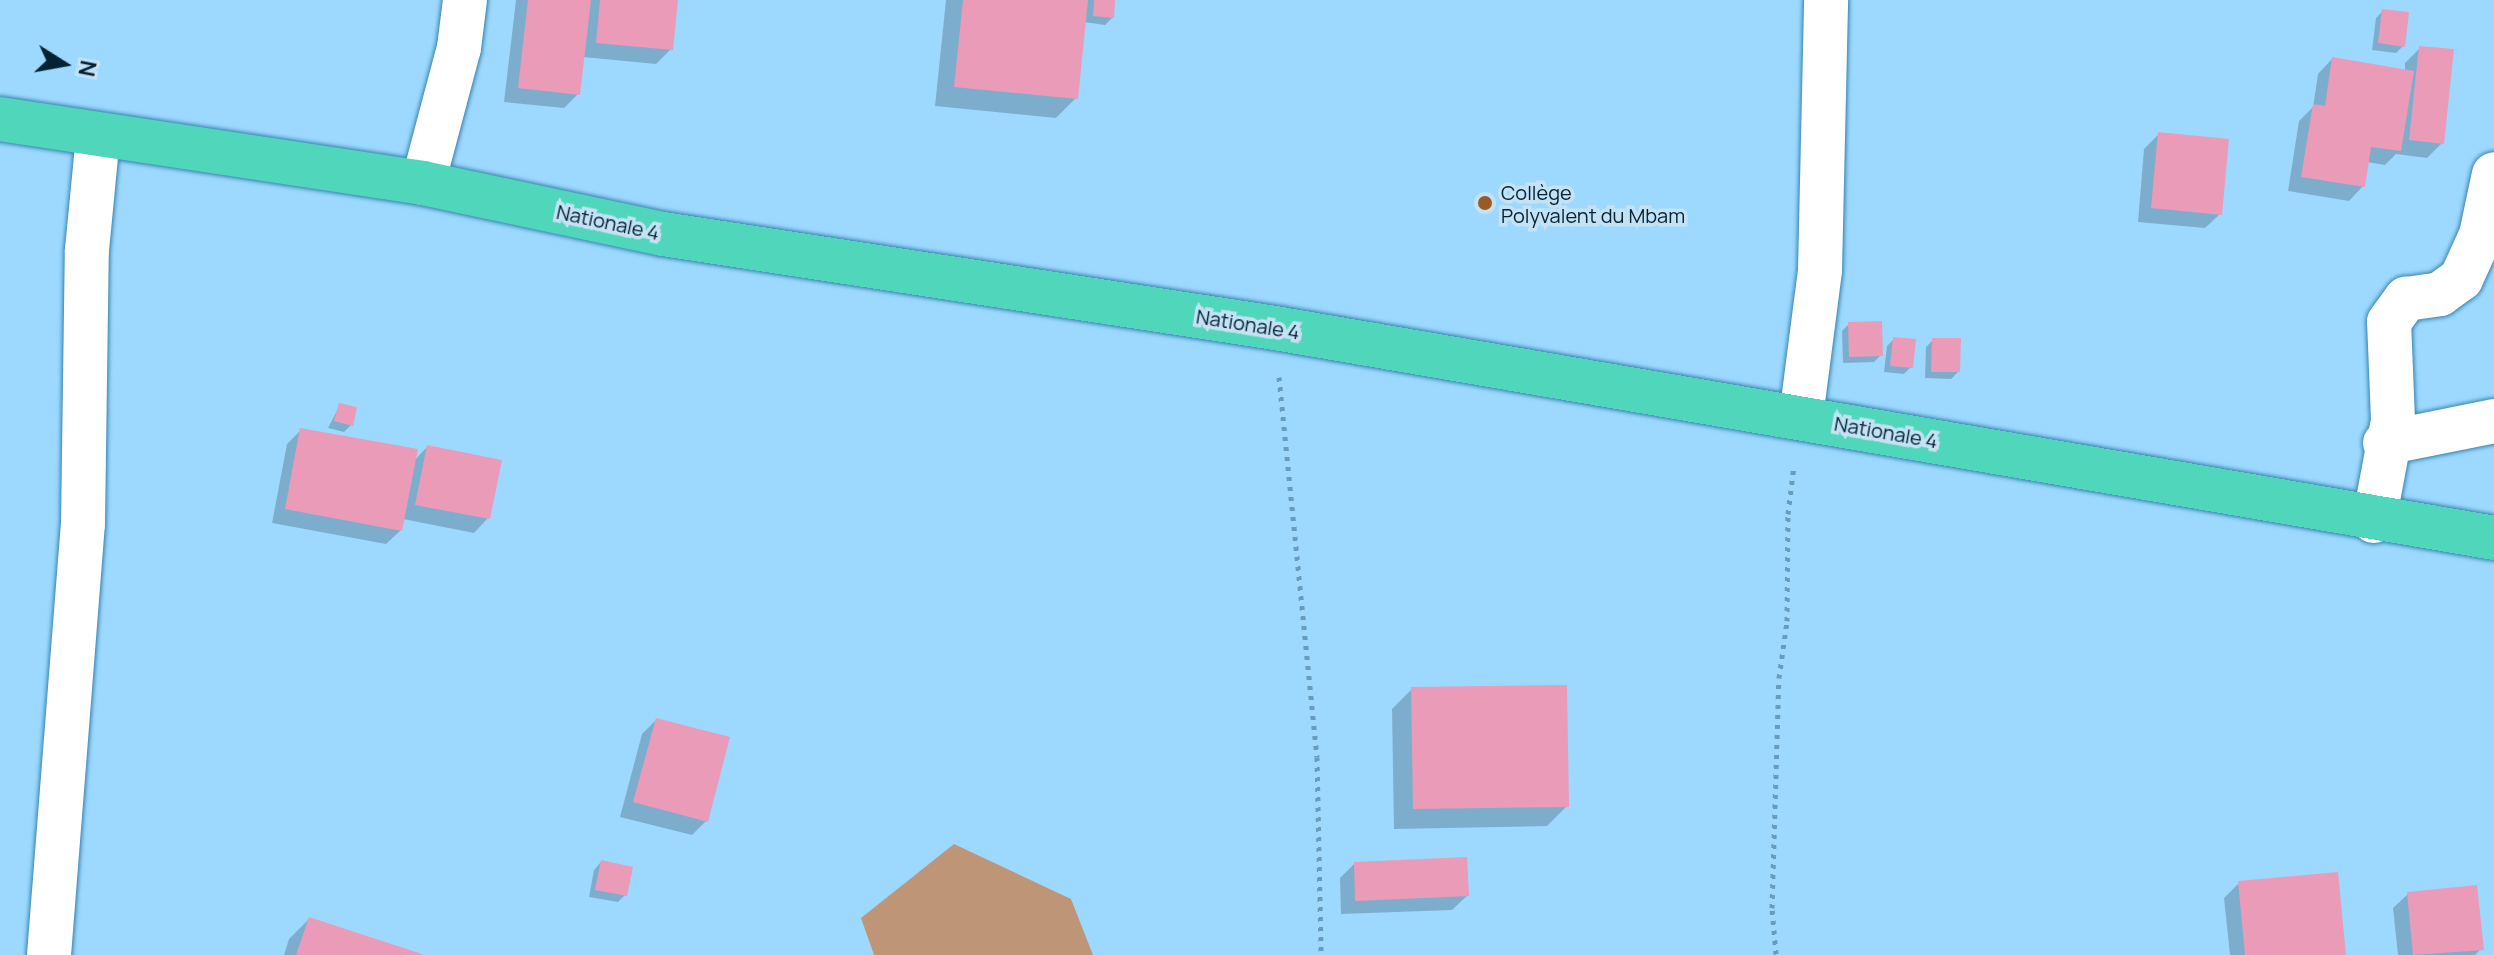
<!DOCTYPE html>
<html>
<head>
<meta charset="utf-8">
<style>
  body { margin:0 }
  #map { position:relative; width:2494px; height:955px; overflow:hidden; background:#9dd9ff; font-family:Manrope,sans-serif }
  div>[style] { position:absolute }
  .green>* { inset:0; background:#bf9577 }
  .shadow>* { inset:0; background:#0003 }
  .building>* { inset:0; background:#ea9bb7 }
  .path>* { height:5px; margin-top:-2.5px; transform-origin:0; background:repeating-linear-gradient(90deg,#699bba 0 4px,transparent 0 10px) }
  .roads { filter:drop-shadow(0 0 2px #3684b0) drop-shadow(0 0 2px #3684b0) }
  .minor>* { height:44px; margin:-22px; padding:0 22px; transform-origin:22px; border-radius:22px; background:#fff }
  .highway>* { height:44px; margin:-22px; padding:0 22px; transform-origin:22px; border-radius:22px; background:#50d6ba }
  .dots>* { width:22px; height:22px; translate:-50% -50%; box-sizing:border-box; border:4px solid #c5e2f5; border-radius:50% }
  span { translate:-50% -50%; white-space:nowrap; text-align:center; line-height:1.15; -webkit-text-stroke:7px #c5e2f5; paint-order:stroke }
  .poi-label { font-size:20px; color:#022334 }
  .left { translate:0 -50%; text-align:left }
  .street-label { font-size:20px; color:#022334 }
  .north { position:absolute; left:24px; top:24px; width:80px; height:80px; -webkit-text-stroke:6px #c5e2f5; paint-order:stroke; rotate:101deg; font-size:22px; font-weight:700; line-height:32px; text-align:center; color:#022334 }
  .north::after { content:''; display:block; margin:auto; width:28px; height:36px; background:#022334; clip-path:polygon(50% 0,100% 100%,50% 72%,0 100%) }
</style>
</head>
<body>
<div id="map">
  <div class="green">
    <div style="clip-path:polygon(954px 844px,1071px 899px,1093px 955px,874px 955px,861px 918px)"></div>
  </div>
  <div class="shadow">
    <div style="clip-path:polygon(516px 0,676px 0,671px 49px,656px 64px,583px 57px,578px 94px,564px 108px,504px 102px)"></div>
    <div style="clip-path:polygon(946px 0,1113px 0,1112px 18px,1105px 25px,1084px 22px,1076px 98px,1056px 118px,935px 106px)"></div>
    <div style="clip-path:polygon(2383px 11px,2403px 46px,2396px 53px,2372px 50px,2376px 18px)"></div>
    <div style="clip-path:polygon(2420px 48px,2442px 143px,2427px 158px,2396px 154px,2385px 165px,2367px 162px,2363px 186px,2349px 201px,2288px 191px,2299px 121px,2313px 107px,2318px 74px,2332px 59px,2405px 71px,2405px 63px)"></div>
    <div style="clip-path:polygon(2159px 134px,2220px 214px,2205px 228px,2138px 222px,2144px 149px)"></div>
    <div style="clip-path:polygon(1849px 324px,1881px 355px,1874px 362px,1843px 363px,1842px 331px)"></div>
    <div style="clip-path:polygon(1894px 339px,1911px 367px,1904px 374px,1884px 372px,1887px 346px)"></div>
    <div style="clip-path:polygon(1933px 340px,1958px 372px,1951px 379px,1925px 378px,1926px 347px)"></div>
    <div style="clip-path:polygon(340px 405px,351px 425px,344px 432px,328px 428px)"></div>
    <div style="clip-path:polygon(301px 430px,413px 462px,427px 447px,488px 518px,474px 533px,403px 519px,401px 530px,386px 544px,272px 523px,287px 444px)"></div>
    <div style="clip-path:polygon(1412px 689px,1567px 806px,1547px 826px,1394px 829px,1392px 709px)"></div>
    <div style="clip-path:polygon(656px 720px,706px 821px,692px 835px,620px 817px,642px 734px)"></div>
    <div style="clip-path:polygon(601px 862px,625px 895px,618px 902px,589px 897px,594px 870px)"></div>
    <div style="clip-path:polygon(1354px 864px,1467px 896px,1452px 910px,1341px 914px,1340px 878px)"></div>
    <div style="clip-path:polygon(2239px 883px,2344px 955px,2230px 955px,2224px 898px)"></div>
    <div style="clip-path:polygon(2408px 894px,2481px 949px,2475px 955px,2398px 955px,2393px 908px)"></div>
    <div style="clip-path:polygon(309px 919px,418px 955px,284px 955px,289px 939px)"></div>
  </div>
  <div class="building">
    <div style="clip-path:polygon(528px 0,591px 0,580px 95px,518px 88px)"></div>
    <div style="clip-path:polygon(600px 0,678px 0,673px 50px,596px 43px)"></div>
    <div style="clip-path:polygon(963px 0,1088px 0,1078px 99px,954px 87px)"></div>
    <div style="clip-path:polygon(1094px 0,1115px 0,1114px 18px,1093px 16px)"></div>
    <div style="clip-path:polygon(2382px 9px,2409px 12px,2405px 47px,2378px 43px)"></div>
    <div style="clip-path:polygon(2419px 46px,2454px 49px,2444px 144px,2409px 140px)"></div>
    <div style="clip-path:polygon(2332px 57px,2414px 71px,2401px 151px,2371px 147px,2365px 187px,2301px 177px,2313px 104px,2325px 106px)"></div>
    <div style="clip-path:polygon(2158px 132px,2229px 139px,2222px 215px,2151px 208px)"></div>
    <div style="clip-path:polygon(1882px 321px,1883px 356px,1849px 357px,1848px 322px)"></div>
    <div style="clip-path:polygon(1893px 337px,1916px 339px,1913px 368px,1890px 366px)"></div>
    <div style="clip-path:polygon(1932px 338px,1961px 338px,1960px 372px,1931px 372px)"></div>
    <div style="clip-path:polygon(339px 403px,357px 407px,353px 426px,334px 421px)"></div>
    <div style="clip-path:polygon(300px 428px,418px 449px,402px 531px,285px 509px)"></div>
    <div style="clip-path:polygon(427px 445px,502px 460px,490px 519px,415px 505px)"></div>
    <div style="clip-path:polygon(1567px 685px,1569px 807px,1413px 809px,1411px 687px)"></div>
    <div style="clip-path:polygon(656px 718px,730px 737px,708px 822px,633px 802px)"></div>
    <div style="clip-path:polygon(1467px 857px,1469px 896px,1355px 901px,1354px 862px)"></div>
    <div style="clip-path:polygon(601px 860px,633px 867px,627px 896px,595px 890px)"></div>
    <div style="clip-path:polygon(2338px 872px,2346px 955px,2245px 955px,2238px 881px)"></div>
    <div style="clip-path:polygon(2477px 885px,2484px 950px,2413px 955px,2407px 892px)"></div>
    <div style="clip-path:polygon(309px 917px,422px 954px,422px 955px,296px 955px)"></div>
  </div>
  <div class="path">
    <div style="left:1279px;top:377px;width:382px;rotate:84.3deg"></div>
    <div style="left:1317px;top:757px;width:198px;rotate:88.8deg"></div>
    <div style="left:1776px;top:954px;width:46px;rotate:-95deg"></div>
    <div style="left:1772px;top:908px;width:230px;rotate:-88.3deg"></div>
    <div style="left:1779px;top:678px;width:58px;rotate:-82deg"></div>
    <div style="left:1787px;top:621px;width:107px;rotate:-89.5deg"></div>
    <div style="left:1788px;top:514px;width:49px;rotate:-83deg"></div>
  </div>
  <div class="roads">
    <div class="minor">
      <div style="left:423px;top:183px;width:140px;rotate:-75.1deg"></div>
      <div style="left:459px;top:48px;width:48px;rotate:-82.9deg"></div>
      <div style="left:1801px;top:417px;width:148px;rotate:-82.6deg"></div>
      <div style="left:1820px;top:270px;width:270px;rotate:-88.7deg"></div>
      <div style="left:2385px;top:443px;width:111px;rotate:-11.4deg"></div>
      <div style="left:2374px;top:521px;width:103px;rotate:-79.3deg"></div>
      <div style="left:2393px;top:420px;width:98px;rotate:-92.3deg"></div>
      <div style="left:2389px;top:322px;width:29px;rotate:-54deg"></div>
      <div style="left:2406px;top:299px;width:34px;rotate:-8deg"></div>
      <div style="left:2440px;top:294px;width:26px;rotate:-36deg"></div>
      <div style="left:2461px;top:279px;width:48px;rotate:-65.6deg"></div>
      <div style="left:2481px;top:235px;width:62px;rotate:-78deg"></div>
      <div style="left:49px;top:955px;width:432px;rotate:-85.5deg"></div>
      <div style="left:83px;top:524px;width:274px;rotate:-89.2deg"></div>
      <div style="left:87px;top:250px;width:115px;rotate:-84.5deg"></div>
    </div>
    <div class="highway">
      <div style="left:0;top:119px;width:428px;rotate:8.6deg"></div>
      <div style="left:423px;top:183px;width:245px;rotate:12deg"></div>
      <div style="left:663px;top:234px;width:619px;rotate:8.73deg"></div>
      <div style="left:1275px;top:328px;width:1237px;rotate:9.77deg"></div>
    </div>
  </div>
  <div class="dots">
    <div style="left:1485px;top:203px;background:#9b5a25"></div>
  </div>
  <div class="poi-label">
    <span class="left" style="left:1501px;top:204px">Collège<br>Polyvalent du Mbam</span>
  </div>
  <div class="street-label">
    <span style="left:608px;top:222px;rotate:12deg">Nationale 4</span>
    <span style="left:1248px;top:324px;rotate:9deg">Nationale 4</span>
    <span style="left:1886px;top:432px;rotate:10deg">Nationale 4</span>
  </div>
  <div class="north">N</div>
</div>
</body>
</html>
